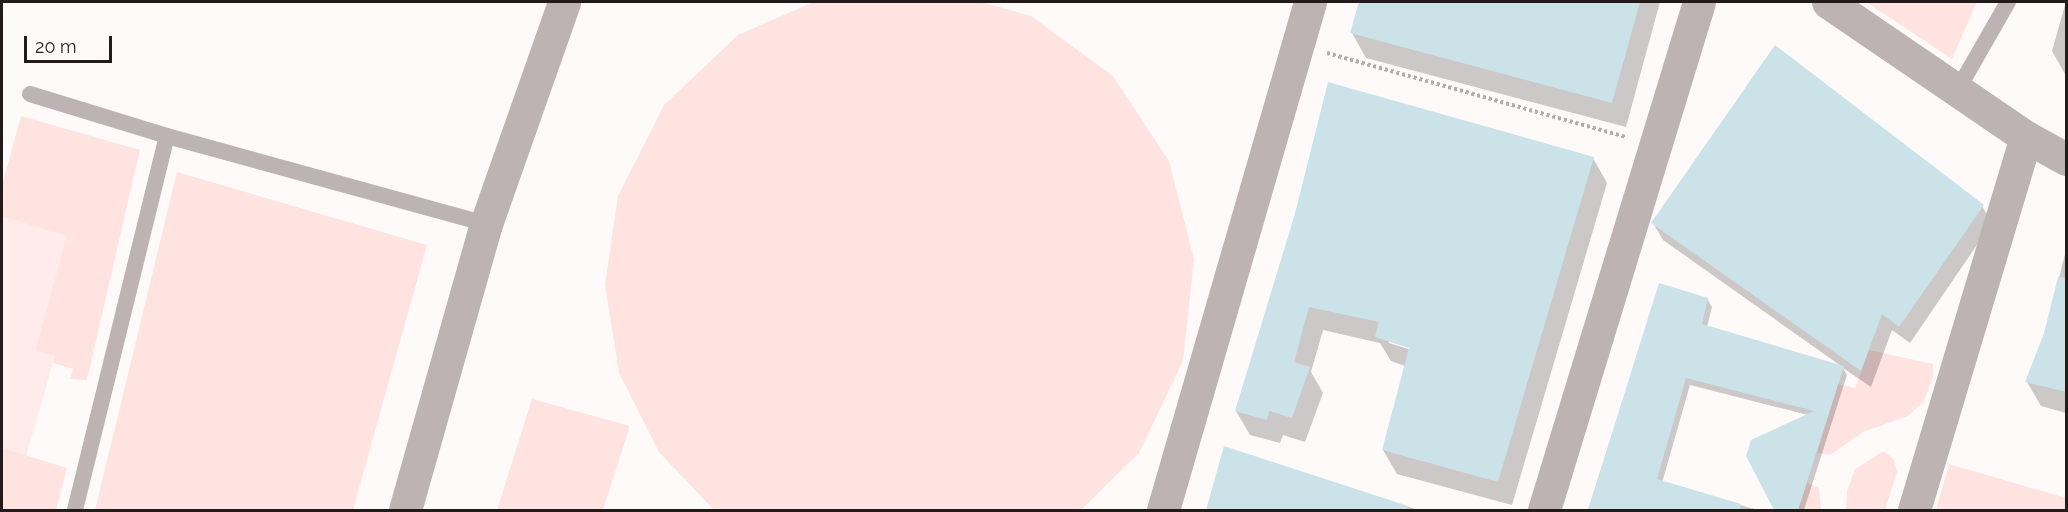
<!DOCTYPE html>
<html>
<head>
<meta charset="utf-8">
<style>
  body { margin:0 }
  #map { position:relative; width:2068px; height:512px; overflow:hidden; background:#fffafa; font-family:Raleway,sans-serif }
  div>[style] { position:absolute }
  .built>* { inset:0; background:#ffebe9 }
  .green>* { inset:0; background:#fee3e1 }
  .shadow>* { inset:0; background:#0003 }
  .building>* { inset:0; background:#cae2e8 }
  .path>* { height:4px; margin-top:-2px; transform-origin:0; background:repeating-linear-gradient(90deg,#b2acab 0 3px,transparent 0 6px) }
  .service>* { height:16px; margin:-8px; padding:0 8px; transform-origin:8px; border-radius:8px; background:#bdb3b2 }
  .minor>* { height:33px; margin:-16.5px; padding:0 16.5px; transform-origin:16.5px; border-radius:16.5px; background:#bdb3b2 }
  .tertiary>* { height:33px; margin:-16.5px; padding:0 16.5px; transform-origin:16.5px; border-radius:16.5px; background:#bdb3b2 }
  span { translate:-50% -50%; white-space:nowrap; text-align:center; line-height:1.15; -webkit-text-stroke:5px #fff; paint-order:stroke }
  .frame { position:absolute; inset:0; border:3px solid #231b1a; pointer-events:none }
  .scale { position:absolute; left:24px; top:36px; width:88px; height:27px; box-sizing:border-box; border:3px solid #231b1a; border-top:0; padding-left:8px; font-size:18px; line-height:21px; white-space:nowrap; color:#231b1a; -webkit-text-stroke:4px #fff; paint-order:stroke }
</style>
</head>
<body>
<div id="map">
  <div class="built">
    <div style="clip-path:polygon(2px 216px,68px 235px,35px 351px,55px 356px,26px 456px,2px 448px)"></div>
  </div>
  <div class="green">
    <div style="clip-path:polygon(814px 2px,981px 2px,1031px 16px,1113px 76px,1169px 161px,1194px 259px,1183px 361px,1139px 453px,1081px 510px,714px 510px,659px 452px,619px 373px,605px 285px,618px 196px,664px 105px,738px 35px)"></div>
    <div style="clip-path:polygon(1866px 2px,1977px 2px,1952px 59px)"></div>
    <div style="clip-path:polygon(21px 116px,140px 150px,87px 380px,70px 379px,73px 369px,53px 363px,55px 356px,35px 351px,67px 236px,2px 216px,2px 185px)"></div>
    <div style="clip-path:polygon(177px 172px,427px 245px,353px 510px,95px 510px)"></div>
    <div style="clip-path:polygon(1869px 350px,1933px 364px,1933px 377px,1924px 401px,1908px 416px,1863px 432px,1830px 455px,1817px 453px,1838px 384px,1855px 388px)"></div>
    <div style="clip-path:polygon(532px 399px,630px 426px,603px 510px,497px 510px)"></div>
    <div style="clip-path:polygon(2px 448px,67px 468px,56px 510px,2px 510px)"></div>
    <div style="clip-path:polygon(1884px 451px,1894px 460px,1897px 472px,1885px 510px,1846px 510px,1847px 491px,1855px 469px)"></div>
    <div style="clip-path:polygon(1949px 464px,2066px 498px,2065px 510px,1936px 510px)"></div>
    <div style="clip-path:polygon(1807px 483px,1819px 488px,1821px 510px,1798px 510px)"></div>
  </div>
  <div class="shadow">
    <div style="clip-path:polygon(1360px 2px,1660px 2px,1626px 127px,1366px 58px,1352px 33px)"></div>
    <div style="clip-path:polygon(2065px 5px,2066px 6px,2066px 76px,2052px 51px)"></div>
    <div style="clip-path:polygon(evenodd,1593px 158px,1607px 183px,1512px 505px,1397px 474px,1383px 450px,1405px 366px,1391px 361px,1380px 343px,1323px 330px,1311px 372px,1323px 393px,1305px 442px,1283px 435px,1280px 443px,1250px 435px,1236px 411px,1295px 217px,1593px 158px,1389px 340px,1416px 348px,1415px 351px,1389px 343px,1389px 340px)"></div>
    <div style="clip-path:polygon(1982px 206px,1992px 223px,1910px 343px,1892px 330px,1871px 387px,1843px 368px,1847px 375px,1804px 510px,1775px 510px,1747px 456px,1808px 415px,1690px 385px,1662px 483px,1758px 510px,1588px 510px,1660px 285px,1707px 299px,1712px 307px,1707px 327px,1841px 366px,1663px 240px,1653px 223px)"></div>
    <div style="clip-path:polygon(2066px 250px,2066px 413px,2041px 406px,2027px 382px,2045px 333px)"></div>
    <div style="clip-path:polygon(1225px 448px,1418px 510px,1208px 510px)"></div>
  </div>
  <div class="building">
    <div style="clip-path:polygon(1359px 2px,1640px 2px,1612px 103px,1350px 33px)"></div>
    <div style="clip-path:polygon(1775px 45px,1984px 205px,1899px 327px,1882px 314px,1861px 371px,1651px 223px)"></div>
    <div style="clip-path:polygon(1328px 82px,1594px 157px,1498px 482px,1382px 450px,1409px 348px,1375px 337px,1379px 322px,1309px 307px,1294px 362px,1310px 367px,1292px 418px,1269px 411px,1267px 420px,1235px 411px,1294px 217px)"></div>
    <div style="clip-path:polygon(2058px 277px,2067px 278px,2067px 392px,2025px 382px,2044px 333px)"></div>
    <div style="clip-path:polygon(1659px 283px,1708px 298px,1702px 324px,1844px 366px,1798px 510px,1774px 510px,1746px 456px,1751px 440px,1814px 411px,1686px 378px,1657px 479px,1741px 504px,1740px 510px,1588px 510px)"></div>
    <div style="clip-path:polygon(1224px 446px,1408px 506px,1407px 510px,1206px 510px)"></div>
  </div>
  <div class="path">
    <div style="left:1327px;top:53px;width:311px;rotate:15.7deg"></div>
  </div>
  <div class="service">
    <div style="left:1957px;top:91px;width:103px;rotate:-60.2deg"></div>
    <div style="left:30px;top:94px;width:143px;rotate:17deg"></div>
    <div style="left:75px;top:510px;width:385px;rotate:-76.2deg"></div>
    <div style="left:167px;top:136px;width:331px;rotate:15.4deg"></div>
  </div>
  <div class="minor">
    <div style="left:1828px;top:2px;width:240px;rotate:34.3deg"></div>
    <div style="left:2026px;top:137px;width:46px;rotate:28.8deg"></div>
    <div style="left:1163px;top:510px;width:529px;rotate:-73.86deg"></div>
    <div style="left:1544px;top:510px;width:531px;rotate:-73.03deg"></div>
    <div style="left:1914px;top:510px;width:389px;rotate:-73.3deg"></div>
  </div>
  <div class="tertiary">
    <div style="left:405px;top:510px;width:297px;rotate:-74.2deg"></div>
    <div style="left:486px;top:224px;width:235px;rotate:-70.6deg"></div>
  </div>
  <div class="frame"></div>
  <div class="scale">20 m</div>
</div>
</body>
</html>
